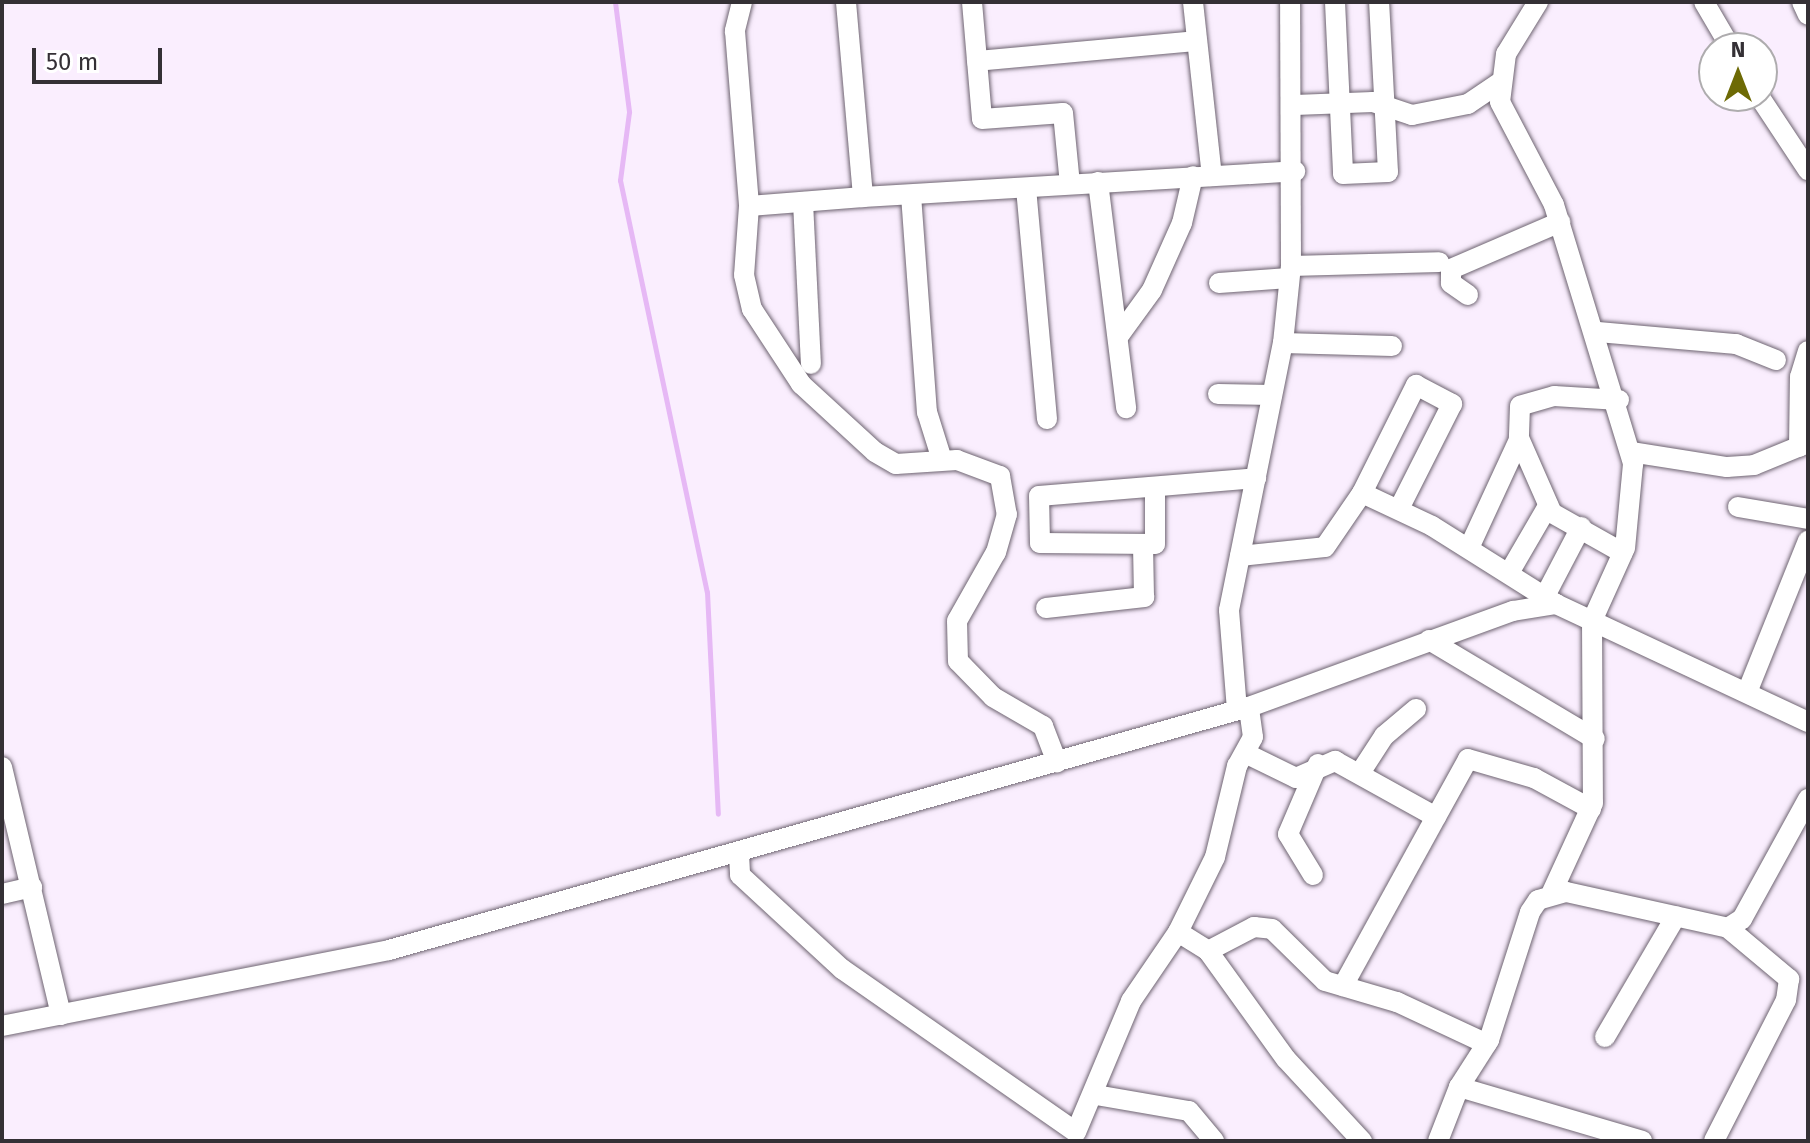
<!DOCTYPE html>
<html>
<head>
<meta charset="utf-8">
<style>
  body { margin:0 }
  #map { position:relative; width:1810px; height:1143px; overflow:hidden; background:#faeefe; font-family:"Fira Sans",sans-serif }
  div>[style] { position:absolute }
  .stream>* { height:5px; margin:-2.5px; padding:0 2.5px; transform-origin:2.5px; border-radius:2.5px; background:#e6b8f5 }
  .roads { filter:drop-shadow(0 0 2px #6e6471) drop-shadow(0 0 2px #6e6471) }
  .minor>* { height:20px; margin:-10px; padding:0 10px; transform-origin:10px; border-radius:10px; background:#fff }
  span { translate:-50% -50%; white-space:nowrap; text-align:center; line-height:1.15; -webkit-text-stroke:8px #fff; paint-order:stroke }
  .frame { position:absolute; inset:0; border:4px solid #343035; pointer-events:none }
  .north { position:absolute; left:1698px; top:32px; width:80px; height:80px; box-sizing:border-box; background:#fff; border:2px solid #aeacae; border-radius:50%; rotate:0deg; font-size:22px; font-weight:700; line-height:32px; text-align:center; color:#343035 }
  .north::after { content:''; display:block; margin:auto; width:28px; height:36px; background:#6d6a05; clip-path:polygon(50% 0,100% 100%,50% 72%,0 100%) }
  .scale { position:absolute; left:32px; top:48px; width:130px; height:36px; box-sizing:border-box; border:4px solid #343035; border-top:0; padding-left:10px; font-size:24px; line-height:28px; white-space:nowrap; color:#343035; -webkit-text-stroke:6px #fff; paint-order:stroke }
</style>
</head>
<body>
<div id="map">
  <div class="stream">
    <div style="left:615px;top:2px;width:111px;rotate:82.7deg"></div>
    <div style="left:629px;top:112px;width:69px;rotate:97.5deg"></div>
    <div style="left:620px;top:180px;width:421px;rotate:78.1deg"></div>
    <div style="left:707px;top:592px;width:222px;rotate:87.2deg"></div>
  </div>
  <div class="roads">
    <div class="minor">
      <div style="left:742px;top:2px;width:30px;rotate:104deg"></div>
      <div style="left:735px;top:31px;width:176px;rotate:85.4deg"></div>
      <div style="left:846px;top:2px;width:196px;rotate:85deg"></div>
      <div style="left:863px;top:197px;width:433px;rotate:-3.4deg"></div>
      <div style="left:972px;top:2px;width:117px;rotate:85.1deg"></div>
      <div style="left:982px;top:119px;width:81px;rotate:-4.2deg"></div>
      <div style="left:1063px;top:113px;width:71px;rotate:84.4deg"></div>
      <div style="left:1193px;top:2px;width:175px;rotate:83.8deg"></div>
      <div style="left:1335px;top:2px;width:172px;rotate:87.3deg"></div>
      <div style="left:1343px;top:174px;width:45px;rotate:-2.5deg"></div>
      <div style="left:1388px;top:172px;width:170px;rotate:-93deg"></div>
      <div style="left:1538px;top:2px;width:61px;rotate:121.6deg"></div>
      <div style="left:1506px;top:54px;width:48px;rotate:97.1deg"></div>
      <div style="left:1500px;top:102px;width:116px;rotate:62.3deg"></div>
      <div style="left:1554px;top:205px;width:271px;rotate:73deg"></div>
      <div style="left:1633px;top:464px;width:84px;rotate:95.4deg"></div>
      <div style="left:1625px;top:548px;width:80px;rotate:114.3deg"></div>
      <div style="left:1592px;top:621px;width:182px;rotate:89.7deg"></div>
      <div style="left:1593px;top:803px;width:98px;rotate:114.7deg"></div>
      <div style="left:1704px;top:2px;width:53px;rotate:59.6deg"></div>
      <div style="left:1802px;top:2px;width:14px;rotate:65deg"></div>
      <div style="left:977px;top:61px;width:220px;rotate:-5.2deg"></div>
      <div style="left:1759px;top:96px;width:89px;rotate:56.5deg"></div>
      <div style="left:1295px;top:105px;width:78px;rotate:-2.2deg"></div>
      <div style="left:1373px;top:102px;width:41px;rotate:18.4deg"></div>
      <div style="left:1412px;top:115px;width:57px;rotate:-11.1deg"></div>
      <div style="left:1468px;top:104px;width:37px;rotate:-34deg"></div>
      <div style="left:1098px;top:182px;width:228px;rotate:82.9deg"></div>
      <div style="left:1026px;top:188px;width:232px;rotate:84.8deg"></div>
      <div style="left:911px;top:195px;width:218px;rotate:85.8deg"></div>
      <div style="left:927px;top:412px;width:50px;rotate:72.6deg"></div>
      <div style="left:863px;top:197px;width:114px;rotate:175.5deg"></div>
      <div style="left:749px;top:206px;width:69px;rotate:94.1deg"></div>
      <div style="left:744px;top:275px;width:35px;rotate:77deg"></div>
      <div style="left:752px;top:309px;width:90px;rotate:56.8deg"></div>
      <div style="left:801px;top:384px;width:100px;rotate:42.6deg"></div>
      <div style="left:875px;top:452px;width:24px;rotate:30deg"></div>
      <div style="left:896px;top:464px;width:61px;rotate:-3.8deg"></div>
      <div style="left:957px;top:460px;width:46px;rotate:20.4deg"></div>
      <div style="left:1000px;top:476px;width:39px;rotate:80deg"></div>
      <div style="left:1007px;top:514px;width:40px;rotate:106deg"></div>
      <div style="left:996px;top:552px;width:79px;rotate:119.5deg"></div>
      <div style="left:957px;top:621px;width:40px;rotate:88.6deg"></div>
      <div style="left:958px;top:661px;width:50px;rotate:45.8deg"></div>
      <div style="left:993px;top:697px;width:58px;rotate:30.1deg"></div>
      <div style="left:1043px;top:726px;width:39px;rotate:69deg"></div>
      <div style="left:803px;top:202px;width:162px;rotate:87.2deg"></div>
      <div style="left:1291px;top:266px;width:148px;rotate:-1.5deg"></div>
      <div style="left:1219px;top:283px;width:70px;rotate:-4.1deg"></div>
      <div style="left:1468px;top:295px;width:21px;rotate:-145deg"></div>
      <div style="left:1451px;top:283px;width:14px;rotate:-90deg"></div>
      <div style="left:1451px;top:269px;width:119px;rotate:-23.3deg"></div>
      <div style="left:1598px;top:332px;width:139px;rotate:5deg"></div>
      <div style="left:1736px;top:344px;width:43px;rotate:21.8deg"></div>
      <div style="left:1118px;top:337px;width:58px;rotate:-54.1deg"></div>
      <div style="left:1152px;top:290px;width:73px;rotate:-65.9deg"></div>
      <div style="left:1182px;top:223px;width:48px;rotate:-76.8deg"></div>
      <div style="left:1283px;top:343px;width:109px;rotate:1.6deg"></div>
      <div style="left:1218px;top:394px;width:54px;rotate:1.1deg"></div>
      <div style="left:1619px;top:400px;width:65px;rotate:-176.5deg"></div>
      <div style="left:1554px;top:396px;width:35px;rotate:164deg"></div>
      <div style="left:1520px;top:406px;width:32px;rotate:92deg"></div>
      <div style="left:1519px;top:438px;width:82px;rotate:66.3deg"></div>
      <div style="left:1552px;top:513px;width:81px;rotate:29.4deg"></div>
      <div style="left:1799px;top:447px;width:70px;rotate:-89.2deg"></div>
      <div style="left:1800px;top:377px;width:27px;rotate:-73deg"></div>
      <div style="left:1631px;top:452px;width:97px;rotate:8.9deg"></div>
      <div style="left:1727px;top:467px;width:27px;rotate:-4deg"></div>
      <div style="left:1754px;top:465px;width:58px;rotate:-22.2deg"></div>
      <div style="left:1155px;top:491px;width:53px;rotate:90deg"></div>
      <div style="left:1155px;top:544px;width:115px;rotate:-179.5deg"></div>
      <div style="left:1040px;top:543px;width:47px;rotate:-91.2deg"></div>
      <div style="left:1039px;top:496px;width:218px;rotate:-4.7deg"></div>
      <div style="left:1362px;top:493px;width:77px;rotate:25.2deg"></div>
      <div style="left:1432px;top:526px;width:146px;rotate:32.2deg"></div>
      <div style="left:1556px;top:604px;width:278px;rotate:25.1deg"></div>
      <div style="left:1738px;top:507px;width:71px;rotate:9.7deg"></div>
      <div style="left:1469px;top:548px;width:117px;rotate:-65.2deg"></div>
      <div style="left:1240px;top:556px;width:85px;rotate:-6deg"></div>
      <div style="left:1325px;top:547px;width:65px;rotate:-55.6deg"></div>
      <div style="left:1362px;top:493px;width:121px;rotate:-63.4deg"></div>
      <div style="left:1416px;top:385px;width:41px;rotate:27.8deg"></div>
      <div style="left:1452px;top:404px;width:118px;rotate:116.8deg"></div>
      <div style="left:1509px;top:573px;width:78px;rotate:-59.8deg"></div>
      <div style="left:1545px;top:596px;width:78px;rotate:-62.4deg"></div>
      <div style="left:1046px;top:608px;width:99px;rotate:-6.4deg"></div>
      <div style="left:1144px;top:597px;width:53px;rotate:-91.1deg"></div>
      <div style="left:1429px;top:640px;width:193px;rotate:30.8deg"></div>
      <div style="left:1748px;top:690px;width:161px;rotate:-68.1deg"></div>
      <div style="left:1237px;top:710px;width:100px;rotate:-94.6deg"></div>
      <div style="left:1229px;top:610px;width:272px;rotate:-78.6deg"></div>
      <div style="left:1283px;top:343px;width:77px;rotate:-84.1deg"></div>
      <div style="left:1291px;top:266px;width:264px;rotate:-90.2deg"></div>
      <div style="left:1245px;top:753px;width:57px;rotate:26.1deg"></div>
      <div style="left:1296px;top:778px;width:43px;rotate:-23.6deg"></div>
      <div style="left:1335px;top:761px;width:115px;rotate:29deg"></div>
      <div style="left:1436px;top:817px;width:66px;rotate:-61.1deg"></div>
      <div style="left:1468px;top:759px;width:69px;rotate:16.1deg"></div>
      <div style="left:1534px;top:778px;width:65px;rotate:28.5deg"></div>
      <div style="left:2px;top:767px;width:255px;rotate:76.6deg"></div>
      <div style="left:1360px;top:773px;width:44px;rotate:-57deg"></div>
      <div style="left:1384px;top:736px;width:42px;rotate:-40.2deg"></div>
      <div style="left:739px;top:854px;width:21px;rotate:87deg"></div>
      <div style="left:740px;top:875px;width:139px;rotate:42.7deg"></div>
      <div style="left:842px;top:969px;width:285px;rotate:34.9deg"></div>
      <div style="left:1076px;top:1132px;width:142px;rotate:-67.2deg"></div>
      <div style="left:1131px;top:1001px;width:83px;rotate:-55.7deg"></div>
      <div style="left:1178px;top:932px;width:84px;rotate:-63.7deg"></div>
      <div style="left:1215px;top:857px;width:94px;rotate:-76.4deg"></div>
      <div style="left:1237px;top:766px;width:33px;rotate:-61deg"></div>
      <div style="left:1253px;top:737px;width:30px;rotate:-98deg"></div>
      <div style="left:1313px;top:875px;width:48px;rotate:-121.4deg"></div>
      <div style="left:1288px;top:834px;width:76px;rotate:-66.8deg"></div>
      <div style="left:2px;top:894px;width:31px;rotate:-13deg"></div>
      <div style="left:1728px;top:928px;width:17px;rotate:-33deg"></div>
      <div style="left:1742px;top:919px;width:137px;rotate:-61.2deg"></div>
      <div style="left:1178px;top:932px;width:36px;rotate:32deg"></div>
      <div style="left:1208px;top:951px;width:133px;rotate:54.2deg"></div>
      <div style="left:1286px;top:1059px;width:112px;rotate:47.2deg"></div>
      <div style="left:1208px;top:951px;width:52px;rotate:-27.6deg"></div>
      <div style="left:1254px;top:927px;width:18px;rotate:6deg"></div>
      <div style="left:1272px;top:929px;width:74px;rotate:44.5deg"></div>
      <div style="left:1325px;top:981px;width:75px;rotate:16.3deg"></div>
      <div style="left:1397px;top:1002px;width:99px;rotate:25deg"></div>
      <div style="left:1343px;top:986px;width:193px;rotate:-61.2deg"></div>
      <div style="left:2px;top:1026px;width:394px;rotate:-11.1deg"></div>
      <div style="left:389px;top:950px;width:894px;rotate:-15.78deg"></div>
      <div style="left:1249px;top:707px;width:281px;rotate:-20deg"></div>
      <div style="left:1513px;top:611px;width:44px;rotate:-9.2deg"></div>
      <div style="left:1605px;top:1037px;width:140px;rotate:-59.6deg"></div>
      <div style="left:1459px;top:1087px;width:191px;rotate:16.4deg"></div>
      <div style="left:1096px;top:1095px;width:94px;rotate:9.8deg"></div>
      <div style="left:1189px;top:1111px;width:39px;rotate:50deg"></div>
      <div style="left:1438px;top:1141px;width:58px;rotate:-68.7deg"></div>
      <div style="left:1459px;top:1087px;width:56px;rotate:-57.4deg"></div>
      <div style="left:1489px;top:1040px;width:134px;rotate:-72.2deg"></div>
      <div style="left:1530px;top:912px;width:14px;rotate:-56deg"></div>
      <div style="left:1538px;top:900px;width:29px;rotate:-16deg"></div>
      <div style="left:1566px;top:892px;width:166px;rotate:12.5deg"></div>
      <div style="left:1728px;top:928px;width:80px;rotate:39.9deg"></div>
      <div style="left:1789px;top:979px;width:21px;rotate:98deg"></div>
      <div style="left:1786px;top:1000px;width:158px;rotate:117.1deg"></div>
    </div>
  </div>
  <div class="frame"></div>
  <div class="north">N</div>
  <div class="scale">50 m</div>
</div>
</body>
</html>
